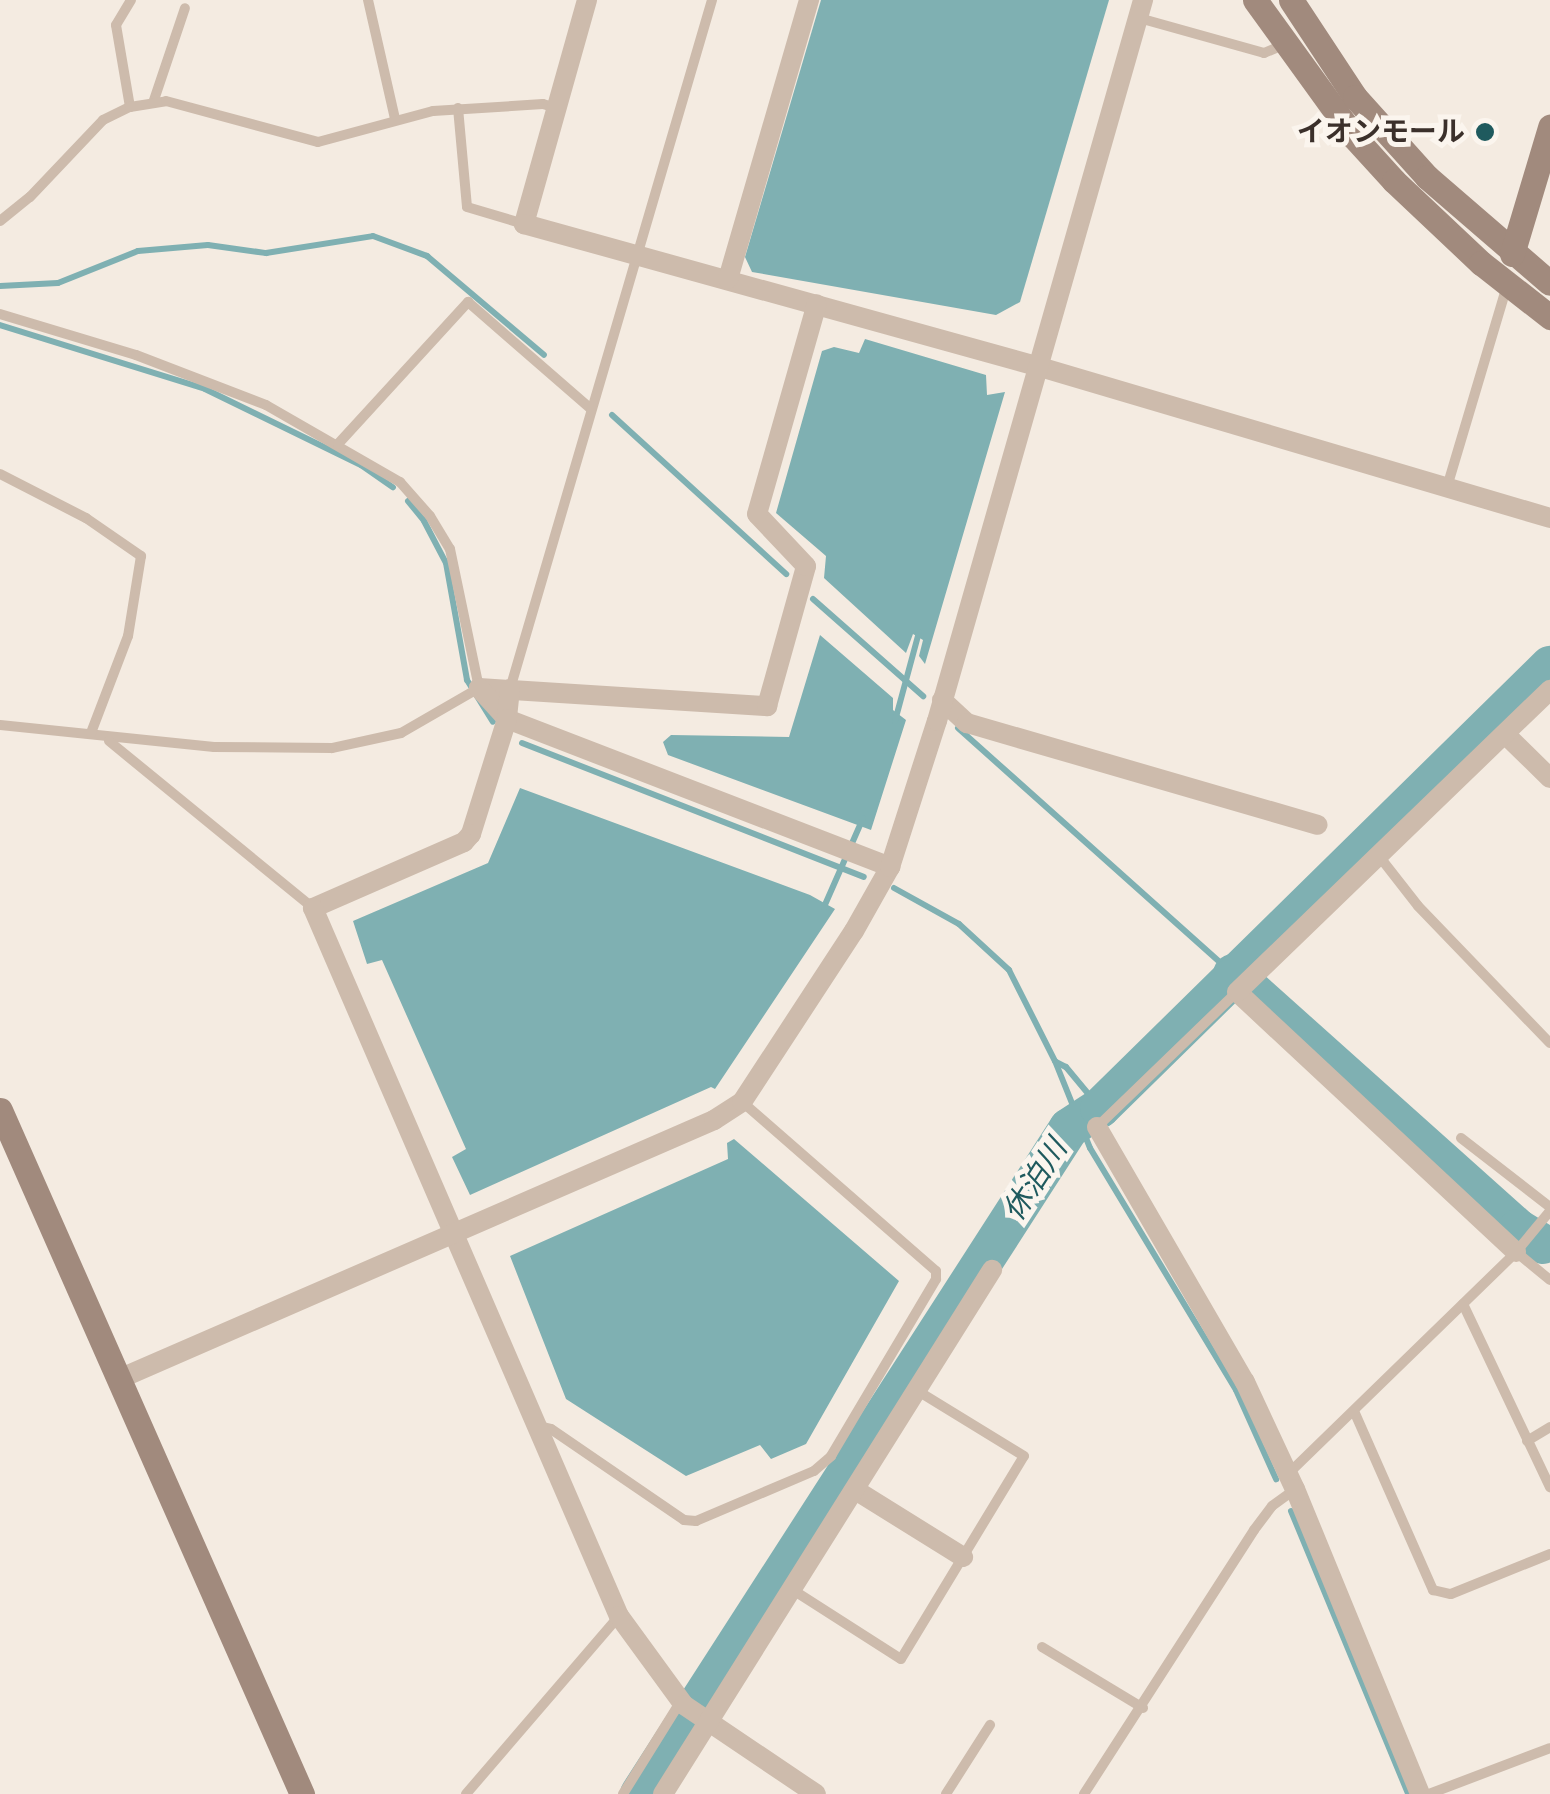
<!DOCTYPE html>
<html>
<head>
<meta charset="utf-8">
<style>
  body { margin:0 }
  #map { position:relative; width:1550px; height:1794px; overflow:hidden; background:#f4ebe1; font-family:"Fira Sans","Noto Sans JP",sans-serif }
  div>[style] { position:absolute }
  .water>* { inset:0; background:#7fb0b2 }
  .stream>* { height:6px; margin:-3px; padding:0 3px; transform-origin:3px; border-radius:3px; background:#7fb0b2 }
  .river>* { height:40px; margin:-20px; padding:0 20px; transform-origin:20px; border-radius:20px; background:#7fb0b2 }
  .lane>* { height:10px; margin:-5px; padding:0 5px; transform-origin:5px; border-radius:5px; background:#cdbbac }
  .street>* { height:20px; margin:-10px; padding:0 10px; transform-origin:10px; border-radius:10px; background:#cdbbac }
  .secondary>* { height:25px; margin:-12.5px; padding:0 12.5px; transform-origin:12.5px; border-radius:12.5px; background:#a18a7d }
  .dots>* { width:28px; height:28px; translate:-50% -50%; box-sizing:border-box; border:5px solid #fbf5ee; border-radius:50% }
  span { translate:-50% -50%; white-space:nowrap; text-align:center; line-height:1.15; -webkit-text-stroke:10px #fbf5ee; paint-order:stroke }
  .poi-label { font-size:28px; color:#3b302b; font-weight:700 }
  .right { translate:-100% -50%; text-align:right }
  .water-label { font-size:30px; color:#1f5a5e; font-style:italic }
</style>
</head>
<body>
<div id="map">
  <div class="water">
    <div style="clip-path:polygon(821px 0,1109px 0,1020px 302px,996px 315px,752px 272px,745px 257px)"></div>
    <div style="clip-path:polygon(865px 339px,986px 375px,987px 395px,1005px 392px,925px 664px,919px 656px,923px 640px,913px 634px,906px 653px,824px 578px,826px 556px,776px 513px,822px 351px,834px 347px,859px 353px)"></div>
    <div style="clip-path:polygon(820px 635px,893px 698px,893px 710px,906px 720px,871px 830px,668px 755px,663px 742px,671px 735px,789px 737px)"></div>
    <div style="clip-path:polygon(520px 788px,810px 895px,835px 909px,715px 1089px,711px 1087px,470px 1195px,452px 1157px,466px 1149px,382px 960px,367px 964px,353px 921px,488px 863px)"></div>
    <div style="clip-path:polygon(734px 1139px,899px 1281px,806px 1444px,771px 1459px,760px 1445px,686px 1476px,566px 1399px,510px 1256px,728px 1159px,727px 1143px)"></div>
  </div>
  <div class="stream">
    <div style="left:0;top:286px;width:58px;rotate:-3deg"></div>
    <div style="left:58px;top:283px;width:86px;rotate:-21.8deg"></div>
    <div style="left:138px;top:251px;width:70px;rotate:-4.9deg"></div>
    <div style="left:208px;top:245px;width:59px;rotate:7.9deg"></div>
    <div style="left:266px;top:253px;width:108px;rotate:-9deg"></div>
    <div style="left:373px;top:236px;width:58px;rotate:20.3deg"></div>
    <div style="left:427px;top:256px;width:153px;rotate:40.2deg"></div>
    <div style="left:0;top:325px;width:215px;rotate:17.3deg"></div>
    <div style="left:205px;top:389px;width:174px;rotate:26deg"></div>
    <div style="left:361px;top:465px;width:39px;rotate:35deg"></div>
    <div style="left:612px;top:415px;width:236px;rotate:42.4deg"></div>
    <div style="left:408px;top:501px;width:26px;rotate:51deg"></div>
    <div style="left:424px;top:521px;width:47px;rotate:62.4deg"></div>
    <div style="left:446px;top:563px;width:119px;rotate:79.8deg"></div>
    <div style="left:467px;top:680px;width:49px;rotate:58.2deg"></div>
    <div style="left:813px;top:599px;width:147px;rotate:41.4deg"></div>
    <div style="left:895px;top:721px;width:92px;rotate:-74.9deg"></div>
    <div style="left:958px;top:728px;width:369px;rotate:41.8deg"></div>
    <div style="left:522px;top:743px;width:367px;rotate:21.4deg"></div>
    <div style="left:894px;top:888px;width:74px;rotate:29deg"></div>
    <div style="left:959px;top:924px;width:68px;rotate:42.6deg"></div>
    <div style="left:1009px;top:970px;width:102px;rotate:63.2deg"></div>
    <div style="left:1055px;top:1061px;width:94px;rotate:68.1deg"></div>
    <div style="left:1090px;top:1148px;width:283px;rotate:58.9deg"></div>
    <div style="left:1236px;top:1390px;width:98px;rotate:65.8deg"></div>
    <div style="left:824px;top:907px;width:97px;rotate:-66.3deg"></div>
    <div style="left:1056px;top:1062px;width:11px;rotate:27deg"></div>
    <div style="left:1066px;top:1067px;width:53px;rotate:50.3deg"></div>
    <div style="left:1543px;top:1244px;width:7px;rotate:16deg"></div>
    <div style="left:1291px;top:1511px;width:306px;rotate:67.5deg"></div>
  </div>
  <div class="river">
    <div style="left:1233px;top:974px;width:382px;rotate:41.8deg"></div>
    <div style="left:1518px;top:1229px;width:29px;rotate:31deg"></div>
    <div style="left:640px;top:1794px;width:792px;rotate:-57.21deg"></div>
    <div style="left:1069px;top:1128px;width:37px;rotate:-33deg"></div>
    <div style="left:1100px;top:1108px;width:631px;rotate:-44.49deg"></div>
  </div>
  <div class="lane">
    <div style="left:368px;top:0;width:122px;rotate:77.2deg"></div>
    <div style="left:1139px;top:18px;width:130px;rotate:15.6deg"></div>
    <div style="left:1264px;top:53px;width:21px;rotate:-23deg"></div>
    <div style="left:153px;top:103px;width:100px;rotate:-71.4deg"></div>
    <div style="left:130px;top:107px;width:83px;rotate:-99.7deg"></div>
    <div style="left:116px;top:25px;width:29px;rotate:-59deg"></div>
    <div style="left:458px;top:108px;width:99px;rotate:84.8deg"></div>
    <div style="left:467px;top:207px;width:59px;rotate:16.6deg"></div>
    <div style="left:0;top:221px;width:38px;rotate:-39deg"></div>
    <div style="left:30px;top:197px;width:106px;rotate:-46.5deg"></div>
    <div style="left:103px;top:120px;width:30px;rotate:-26deg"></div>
    <div style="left:130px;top:107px;width:36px;rotate:-9deg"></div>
    <div style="left:166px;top:101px;width:157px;rotate:15.1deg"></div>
    <div style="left:318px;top:142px;width:119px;rotate:-15.1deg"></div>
    <div style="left:433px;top:111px;width:110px;rotate:-3.6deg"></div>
    <div style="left:543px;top:104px;width:14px;rotate:17deg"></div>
    <div style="left:0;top:314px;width:142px;rotate:16.8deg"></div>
    <div style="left:136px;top:355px;width:139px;rotate:21deg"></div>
    <div style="left:266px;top:405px;width:155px;rotate:29.9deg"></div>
    <div style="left:400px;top:482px;width:45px;rotate:48.6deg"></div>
    <div style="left:430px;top:516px;width:39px;rotate:59deg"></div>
    <div style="left:450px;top:549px;width:142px;rotate:78.2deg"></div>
    <div style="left:479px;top:688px;width:90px;rotate:150deg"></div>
    <div style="left:401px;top:733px;width:71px;rotate:167.7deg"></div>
    <div style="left:332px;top:748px;width:118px;rotate:-179.5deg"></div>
    <div style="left:214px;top:747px;width:215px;rotate:-174.1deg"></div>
    <div style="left:338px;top:444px;width:193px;rotate:-47.5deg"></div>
    <div style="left:468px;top:302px;width:163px;rotate:41deg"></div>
    <div style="left:0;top:474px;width:97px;rotate:27.1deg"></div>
    <div style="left:86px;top:518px;width:67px;rotate:34.6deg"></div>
    <div style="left:141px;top:556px;width:81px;rotate:99.2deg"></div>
    <div style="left:128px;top:636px;width:104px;rotate:110.9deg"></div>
    <div style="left:1447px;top:487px;width:210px;rotate:-73.4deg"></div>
    <div style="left:510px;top:689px;width:718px;rotate:-73.66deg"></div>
    <div style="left:109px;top:741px;width:264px;rotate:39.3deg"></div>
    <div style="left:1379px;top:856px;width:63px;rotate:52deg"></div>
    <div style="left:1418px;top:906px;width:190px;rotate:46.1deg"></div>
    <div style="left:1097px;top:1127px;width:194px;rotate:-44deg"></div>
    <div style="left:1461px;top:1138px;width:113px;rotate:37.8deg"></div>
    <div style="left:1516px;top:1252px;width:44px;rotate:39.5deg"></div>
    <div style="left:1463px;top:1304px;width:203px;rotate:64.6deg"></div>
    <div style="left:1354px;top:1411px;width:196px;rotate:66.2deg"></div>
    <div style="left:1433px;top:1590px;width:18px;rotate:13deg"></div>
    <div style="left:1451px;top:1594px;width:107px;rotate:-22deg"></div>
    <div style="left:539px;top:1426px;width:12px;rotate:14deg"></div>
    <div style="left:551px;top:1429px;width:161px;rotate:34.4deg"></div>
    <div style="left:684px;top:1520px;width:12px;rotate:5deg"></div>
    <div style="left:696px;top:1521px;width:128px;rotate:-23deg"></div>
    <div style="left:814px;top:1471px;width:23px;rotate:-41deg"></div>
    <div style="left:831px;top:1456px;width:206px;rotate:-59.3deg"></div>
    <div style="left:936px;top:1279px;width:8px;rotate:-90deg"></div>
    <div style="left:936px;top:1271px;width:257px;rotate:-138.9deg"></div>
    <div style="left:1527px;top:1441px;width:27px;rotate:-31deg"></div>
    <div style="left:1289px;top:1473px;width:317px;rotate:-44.2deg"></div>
    <div style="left:1516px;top:1252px;width:53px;rotate:-50.3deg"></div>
    <div style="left:793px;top:1590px;width:128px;rotate:32.6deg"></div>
    <div style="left:901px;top:1659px;width:237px;rotate:-58.8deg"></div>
    <div style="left:1024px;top:1456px;width:124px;rotate:-148.5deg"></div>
    <div style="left:1042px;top:1647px;width:118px;rotate:31.1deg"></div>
    <div style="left:466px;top:1794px;width:235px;rotate:-49.3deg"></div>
    <div style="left:623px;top:1794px;width:110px;rotate:-58.1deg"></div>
    <div style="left:946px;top:1794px;width:82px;rotate:-57.5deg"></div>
    <div style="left:1084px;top:1794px;width:314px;rotate:-57.2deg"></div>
    <div style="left:1254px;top:1530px;width:30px;rotate:-53deg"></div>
    <div style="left:1272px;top:1506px;width:29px;rotate:-36deg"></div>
    <div style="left:1429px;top:1794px;width:129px;rotate:-20.8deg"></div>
  </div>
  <div class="street">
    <div style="left:587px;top:0;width:233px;rotate:105.7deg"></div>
    <div style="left:524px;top:224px;width:535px;rotate:15.49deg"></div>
    <div style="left:1040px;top:367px;width:532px;rotate:16.49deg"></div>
    <div style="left:728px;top:279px;width:291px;rotate:-73.8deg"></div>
    <div style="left:479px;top:688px;width:289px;rotate:3.6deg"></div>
    <div style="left:767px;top:706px;width:145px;rotate:-74.4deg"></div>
    <div style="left:806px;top:566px;width:71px;rotate:-133.3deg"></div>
    <div style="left:757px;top:514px;width:218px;rotate:-74.1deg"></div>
    <div style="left:479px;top:688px;width:42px;rotate:47.9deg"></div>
    <div style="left:507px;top:719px;width:411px;rotate:21.1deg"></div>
    <div style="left:510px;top:689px;width:30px;rotate:96deg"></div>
    <div style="left:507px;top:719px;width:121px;rotate:107.4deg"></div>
    <div style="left:471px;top:834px;width:11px;rotate:131deg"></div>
    <div style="left:464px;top:842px;width:165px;rotate:156.4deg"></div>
    <div style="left:313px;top:908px;width:771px;rotate:66.63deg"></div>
    <div style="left:619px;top:1616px;width:110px;rotate:53.9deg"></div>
    <div style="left:684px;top:1705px;width:159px;rotate:34deg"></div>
    <div style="left:942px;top:700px;width:34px;rotate:43deg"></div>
    <div style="left:967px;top:723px;width:365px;rotate:16.2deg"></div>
    <div style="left:1505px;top:734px;width:63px;rotate:44.4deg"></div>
    <div style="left:1097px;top:1127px;width:295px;rotate:59.9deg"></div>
    <div style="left:1245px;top:1382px;width:118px;rotate:65deg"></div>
    <div style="left:1295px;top:1489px;width:330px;rotate:67.7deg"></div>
    <div style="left:1516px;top:1252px;width:381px;rotate:-137deg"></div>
    <div style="left:1237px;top:992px;width:435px;rotate:-44deg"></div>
    <div style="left:119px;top:1379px;width:649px;rotate:-23.52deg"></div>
    <div style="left:714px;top:1120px;width:33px;rotate:-33deg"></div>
    <div style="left:742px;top:1102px;width:204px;rotate:-56.8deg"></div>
    <div style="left:854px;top:931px;width:73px;rotate:-60.6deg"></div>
    <div style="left:890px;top:867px;width:153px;rotate:-72.2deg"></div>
    <div style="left:937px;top:721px;width:750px;rotate:-74.05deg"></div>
    <div style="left:857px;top:1491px;width:125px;rotate:31.9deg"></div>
    <div style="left:663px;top:1794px;width:619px;rotate:-57.88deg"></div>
  </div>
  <div class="secondary">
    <div style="left:1255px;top:0;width:169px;rotate:54.1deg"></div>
    <div style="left:1354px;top:137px;width:59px;rotate:47.7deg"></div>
    <div style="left:1394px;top:181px;width:120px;rotate:43.3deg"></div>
    <div style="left:1481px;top:263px;width:88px;rotate:38deg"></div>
    <div style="left:1291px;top:0;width:116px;rotate:56.6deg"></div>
    <div style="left:1355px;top:97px;width:108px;rotate:48deg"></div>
    <div style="left:1427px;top:177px;width:162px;rotate:40.8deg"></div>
    <div style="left:1512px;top:254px;width:133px;rotate:-73.3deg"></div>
    <div style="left:0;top:1110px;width:748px;rotate:66.18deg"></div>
  </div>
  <div class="dots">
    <div style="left:1485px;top:132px;background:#1f5a5e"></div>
  </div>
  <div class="poi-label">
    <span class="right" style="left:1465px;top:132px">イオンモール</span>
  </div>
  <div class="water-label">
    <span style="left:1035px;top:1180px;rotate:-57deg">休泊川</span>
  </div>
</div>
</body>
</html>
